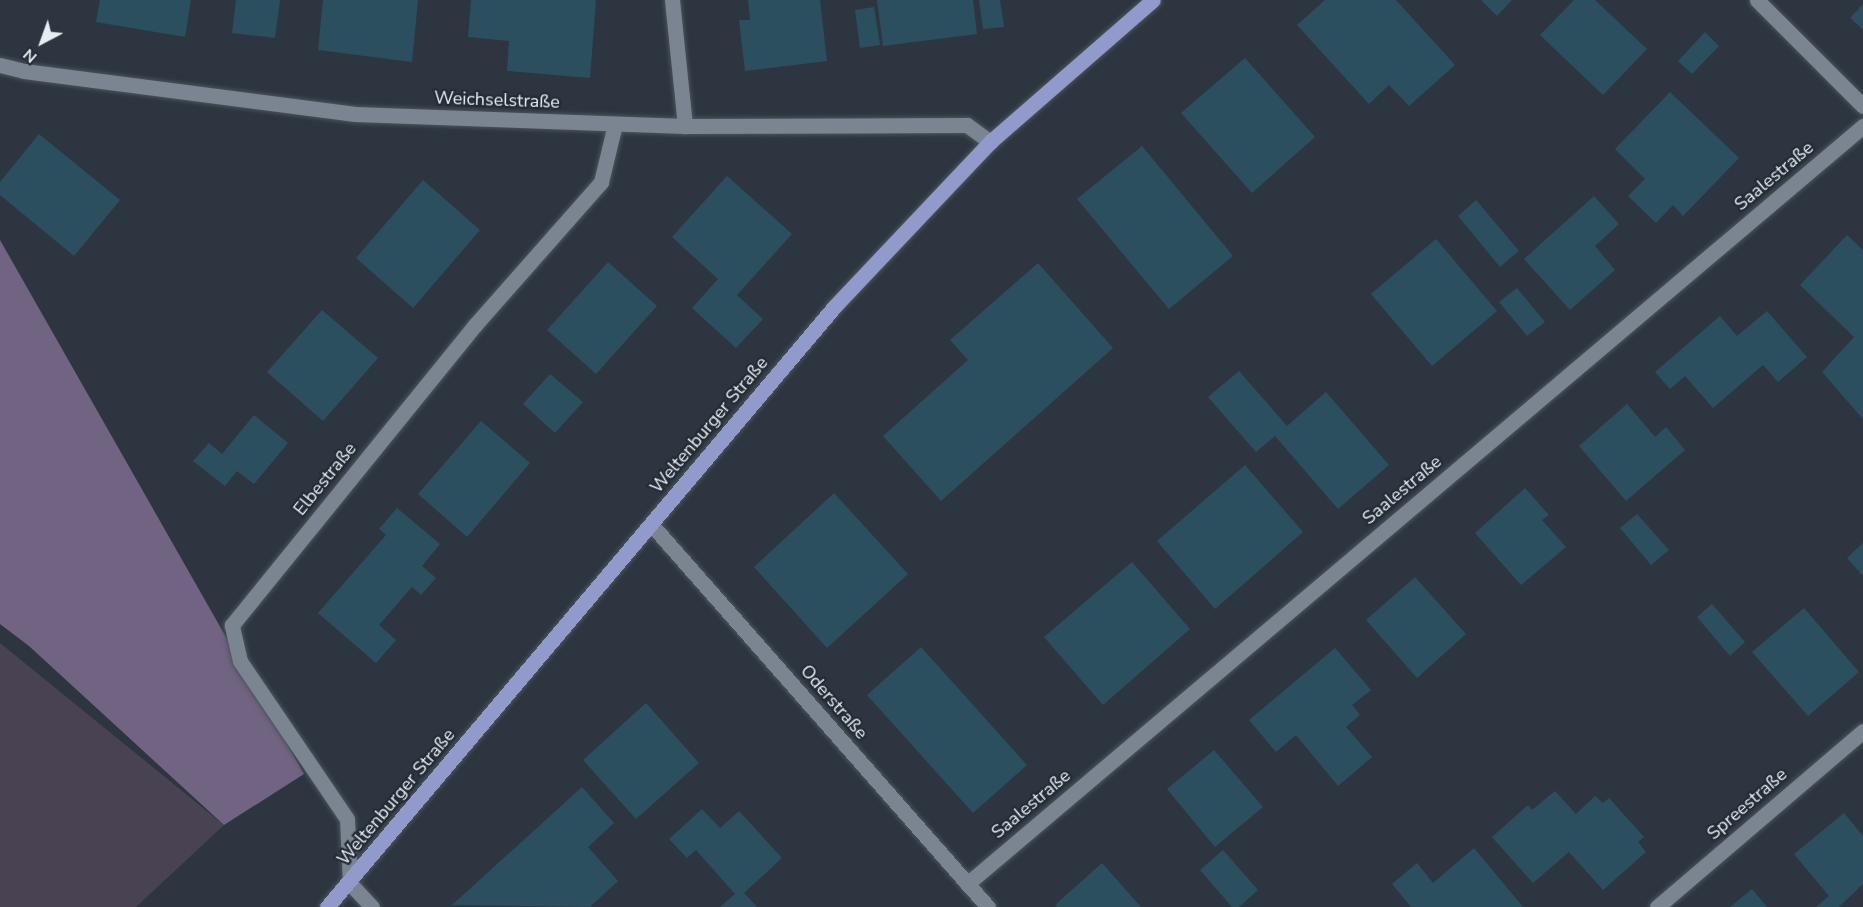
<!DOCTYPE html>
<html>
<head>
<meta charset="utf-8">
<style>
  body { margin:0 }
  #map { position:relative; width:1863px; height:907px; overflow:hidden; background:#2d3640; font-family:"Nunito Sans",sans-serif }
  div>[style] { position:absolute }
  .green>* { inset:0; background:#494253 }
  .forest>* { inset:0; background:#706482 }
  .building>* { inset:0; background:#2b4f5f }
  .roads { filter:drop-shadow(0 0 2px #4c535c) drop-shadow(0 0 2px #4c535c) }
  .minor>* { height:15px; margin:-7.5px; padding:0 7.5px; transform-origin:7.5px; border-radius:7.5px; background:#7b8591 }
  .major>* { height:15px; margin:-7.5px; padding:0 7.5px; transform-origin:7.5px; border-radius:7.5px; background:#919acb }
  span { translate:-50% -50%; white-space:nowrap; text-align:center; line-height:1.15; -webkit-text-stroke:4.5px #232b35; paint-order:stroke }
  .street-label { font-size:18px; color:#e8edf4 }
  .north { position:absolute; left:12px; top:12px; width:60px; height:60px; -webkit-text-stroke:4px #232b35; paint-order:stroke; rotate:221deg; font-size:16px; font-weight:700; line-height:24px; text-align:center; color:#e8edf4 }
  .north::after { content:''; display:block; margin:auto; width:21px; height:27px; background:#e8edf4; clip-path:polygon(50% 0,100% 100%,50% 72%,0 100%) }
</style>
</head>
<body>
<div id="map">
  <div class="green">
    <div style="clip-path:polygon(0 643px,224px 825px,136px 907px,0 907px)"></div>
  </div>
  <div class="forest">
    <div style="clip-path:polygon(0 240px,304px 774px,224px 825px,29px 646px,0 624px)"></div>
  </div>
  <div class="building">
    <div style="clip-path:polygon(100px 0,191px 0,185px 37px,96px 22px)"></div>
    <div style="clip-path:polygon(236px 0,280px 0,275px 38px,232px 33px)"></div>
    <div style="clip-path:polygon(323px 0,418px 0,412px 62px,318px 50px)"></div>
    <div style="clip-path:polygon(471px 0,596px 0,590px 78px,507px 71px,509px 41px,468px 37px)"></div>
    <div style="clip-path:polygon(748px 0,820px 0,827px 61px,745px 71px,739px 20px,750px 20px)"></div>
    <div style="clip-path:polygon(877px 0,973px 0,977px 34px,883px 46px)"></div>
    <div style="clip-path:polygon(979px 0,1000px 0,1004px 27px,983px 29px)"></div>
    <div style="clip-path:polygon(1325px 0,1396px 0,1455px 65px,1409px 106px,1389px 85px,1369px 104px,1297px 25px)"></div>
    <div style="clip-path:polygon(1481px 0,1512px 0,1497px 16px)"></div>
    <div style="clip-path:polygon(1574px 0,1595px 0,1647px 49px,1603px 95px,1540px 35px)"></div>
    <div style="clip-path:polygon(1863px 4px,1863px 30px,1850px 18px)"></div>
    <div style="clip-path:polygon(874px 7px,880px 45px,860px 48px,855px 10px)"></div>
    <div style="clip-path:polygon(1705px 32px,1719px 46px,1692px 74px,1678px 61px)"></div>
    <div style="clip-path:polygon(1245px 58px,1315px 137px,1252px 193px,1181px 113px)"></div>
    <div style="clip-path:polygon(1670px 92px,1739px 158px,1683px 216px,1673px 205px,1656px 223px,1628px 196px,1645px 179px,1615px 149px)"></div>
    <div style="clip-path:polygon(39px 134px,120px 200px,74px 256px,0 195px,0 182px)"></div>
    <div style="clip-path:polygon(1142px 146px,1233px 256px,1169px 309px,1077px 199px)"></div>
    <div style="clip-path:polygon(727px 176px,792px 234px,737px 295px,763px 319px,736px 348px,692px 308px,718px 279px,672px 237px)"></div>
    <div style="clip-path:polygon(423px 180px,480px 230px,413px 308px,356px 258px)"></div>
    <div style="clip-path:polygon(1594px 196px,1619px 224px,1595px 246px,1615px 270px,1570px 310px,1524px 259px)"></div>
    <div style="clip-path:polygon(1476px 200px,1519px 251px,1500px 267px,1458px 216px)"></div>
    <div style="clip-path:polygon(1847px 235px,1863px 250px,1863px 419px,1822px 372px,1854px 337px,1800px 285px)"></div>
    <div style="clip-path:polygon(1436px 239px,1497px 311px,1432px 366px,1371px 294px)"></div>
    <div style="clip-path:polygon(608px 262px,657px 306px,596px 374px,547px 330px)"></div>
    <div style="clip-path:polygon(1038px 263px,1113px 348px,941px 501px,883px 436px,968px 360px,950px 340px)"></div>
    <div style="clip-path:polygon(1517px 288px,1545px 322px,1527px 336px,1499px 302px)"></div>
    <div style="clip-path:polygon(322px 310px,378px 358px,323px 421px,267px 372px)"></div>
    <div style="clip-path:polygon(1767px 311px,1807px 357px,1778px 382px,1763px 365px,1713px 408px,1685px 376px,1670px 389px,1655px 372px,1720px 316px,1737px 336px)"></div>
    <div style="clip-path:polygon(1239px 371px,1287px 426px,1326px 392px,1389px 465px,1338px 509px,1275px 436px,1256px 452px,1208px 397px)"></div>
    <div style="clip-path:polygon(550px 374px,583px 402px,555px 433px,523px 404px)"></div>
    <div style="clip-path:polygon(1627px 404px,1655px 437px,1666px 427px,1685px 450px,1626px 501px,1579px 446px)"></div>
    <div style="clip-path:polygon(254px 415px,288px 443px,254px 484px,237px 471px,225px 486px,193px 461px,209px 443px,222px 454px)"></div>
    <div style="clip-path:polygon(481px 421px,530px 463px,467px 537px,418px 494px)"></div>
    <div style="clip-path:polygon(1245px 465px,1303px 532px,1215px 609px,1157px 541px)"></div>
    <div style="clip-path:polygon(1525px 488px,1549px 515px,1542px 520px,1566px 547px,1521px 585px,1475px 533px)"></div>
    <div style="clip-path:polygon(834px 493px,908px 574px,827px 648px,754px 567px)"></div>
    <div style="clip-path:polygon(397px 508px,440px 544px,422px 566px,436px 578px,421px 595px,412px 587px,379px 625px,396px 640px,376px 663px,318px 613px,386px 535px,379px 529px)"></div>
    <div style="clip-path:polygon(1637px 514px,1669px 550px,1651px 565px,1620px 528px)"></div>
    <div style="clip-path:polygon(1863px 543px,1863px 576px,1847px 558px)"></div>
    <div style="clip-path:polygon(1132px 562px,1190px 629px,1103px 705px,1044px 637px)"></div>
    <div style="clip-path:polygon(1415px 577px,1466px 634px,1417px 678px,1366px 620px)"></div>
    <div style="clip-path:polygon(1712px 604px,1745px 642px,1730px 656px,1697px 617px)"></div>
    <div style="clip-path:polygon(1804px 608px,1859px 672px,1808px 716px,1752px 652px)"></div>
    <div style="clip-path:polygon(921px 647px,1027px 765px,973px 813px,867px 695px)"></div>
    <div style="clip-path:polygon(1335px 648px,1371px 690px,1352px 705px,1360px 715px,1346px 727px,1372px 757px,1338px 786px,1296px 735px,1276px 752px,1249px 720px)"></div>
    <div style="clip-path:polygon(646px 703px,699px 763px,636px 819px,583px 760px)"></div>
    <div style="clip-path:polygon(1214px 750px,1263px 807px,1215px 847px,1167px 789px)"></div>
    <div style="clip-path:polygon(582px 787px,614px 823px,588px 847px,618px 881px,590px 907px,452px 905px)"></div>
    <div style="clip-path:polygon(1555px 791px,1576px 814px,1595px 796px,1603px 803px,1609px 798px,1644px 837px,1638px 842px,1646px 852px,1603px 890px,1569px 852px,1533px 883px,1492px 837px,1528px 805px,1532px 810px)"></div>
    <div style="clip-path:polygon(702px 809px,720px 828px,739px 811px,782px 858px,744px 893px,757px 907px,720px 907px,735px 894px,696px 850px,687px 858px,669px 839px)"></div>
    <div style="clip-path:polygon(1844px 813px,1863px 836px,1863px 884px,1839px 907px,1816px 907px,1829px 896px,1794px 854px)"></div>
    <div style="clip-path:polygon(1474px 848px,1523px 907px,1411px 907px,1392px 884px,1417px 863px,1433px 883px)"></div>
    <div style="clip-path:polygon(1223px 850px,1258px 890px,1239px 907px,1232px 907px,1200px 870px)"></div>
    <div style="clip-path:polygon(1102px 863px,1141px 907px,1057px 907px,1055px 905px)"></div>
    <div style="clip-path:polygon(1752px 889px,1767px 907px,1730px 907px)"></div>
  </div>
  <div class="roads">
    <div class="minor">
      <div style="left:672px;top:0;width:127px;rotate:84.1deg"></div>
      <div style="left:1757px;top:0;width:150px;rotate:45deg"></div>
      <div style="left:0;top:65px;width:25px;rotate:14deg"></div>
      <div style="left:24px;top:71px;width:334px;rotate:7.4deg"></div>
      <div style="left:355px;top:114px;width:330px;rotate:2.1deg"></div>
      <div style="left:685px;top:126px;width:282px;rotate:-0.2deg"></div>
      <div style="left:967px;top:125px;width:29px;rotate:36deg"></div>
      <div style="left:651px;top:524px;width:510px;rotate:48.66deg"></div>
      <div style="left:967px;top:884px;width:1174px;rotate:-40.23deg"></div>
      <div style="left:372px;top:907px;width:33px;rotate:-133deg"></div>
      <div style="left:350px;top:883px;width:64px;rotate:-92.7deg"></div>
      <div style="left:347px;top:819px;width:191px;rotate:-124.1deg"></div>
      <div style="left:240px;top:661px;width:37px;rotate:-103deg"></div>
      <div style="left:232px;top:625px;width:386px;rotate:-51deg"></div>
      <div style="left:475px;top:325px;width:191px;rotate:-48.6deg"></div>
      <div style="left:601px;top:182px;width:60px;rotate:-76.4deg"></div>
      <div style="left:1657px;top:907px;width:271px;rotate:-40.5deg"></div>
    </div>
    <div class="major">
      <div style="left:327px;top:907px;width:786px;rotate:-49.8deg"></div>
      <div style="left:834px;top:307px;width:227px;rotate:-46.6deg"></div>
      <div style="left:990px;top:142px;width:216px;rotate:-41.1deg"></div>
    </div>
  </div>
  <div class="street-label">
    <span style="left:497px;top:100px;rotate:2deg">Weichselstraße</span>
    <span style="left:1774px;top:176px;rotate:-40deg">Saalestraße</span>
    <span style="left:709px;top:425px;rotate:-50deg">Weltenburger Straße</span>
    <span style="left:325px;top:479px;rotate:-51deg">Elbestraße</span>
    <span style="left:1402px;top:490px;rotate:-40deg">Saalestraße</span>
    <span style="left:834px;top:702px;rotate:49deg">Oderstraße</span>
    <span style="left:396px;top:797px;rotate:-50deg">Weltenburger Straße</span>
    <span style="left:1031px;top:804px;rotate:-40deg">Saalestraße</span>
    <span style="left:1747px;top:804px;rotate:-41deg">Spreestraße</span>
  </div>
  <div class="north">N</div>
</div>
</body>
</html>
